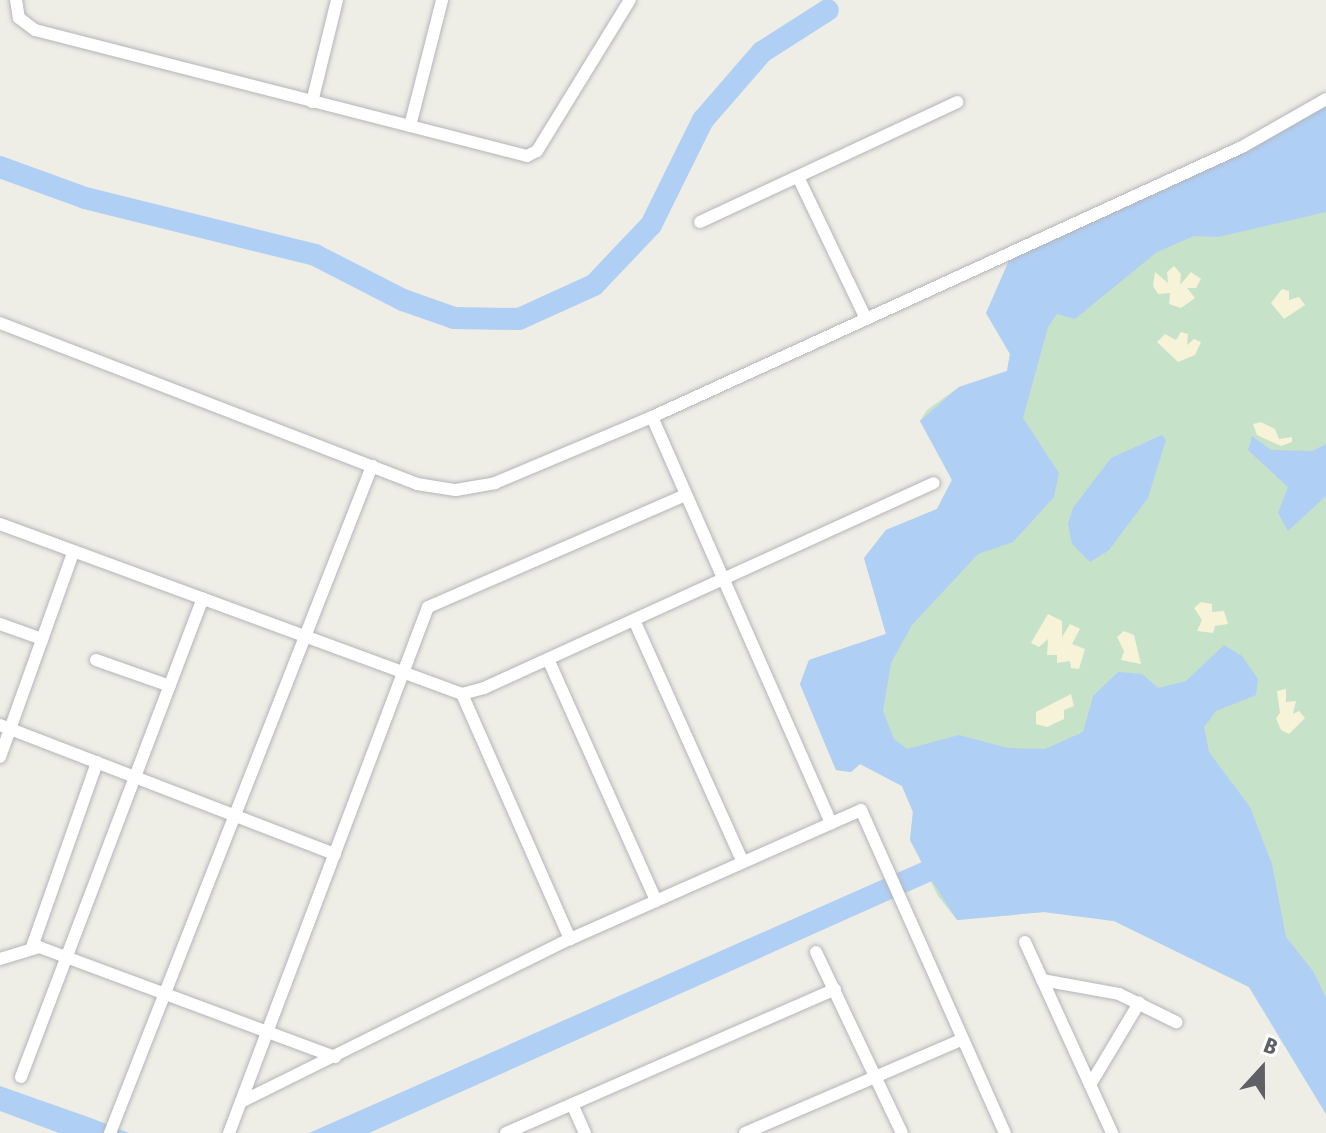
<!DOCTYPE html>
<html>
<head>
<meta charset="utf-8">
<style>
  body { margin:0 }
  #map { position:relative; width:1326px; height:1133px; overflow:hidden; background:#eeede6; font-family:"Fira Sans Condensed",sans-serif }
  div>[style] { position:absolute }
  .green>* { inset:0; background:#c6e2c9 }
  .sand>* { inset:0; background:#f6f3d9 }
  .water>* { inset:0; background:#b0cff5 }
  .river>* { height:22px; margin:-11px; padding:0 11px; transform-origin:11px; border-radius:11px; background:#b0cff5 }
  .roads { filter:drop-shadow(0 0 2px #b3b5b9) drop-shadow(0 0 2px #b3b5b9) }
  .minor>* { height:12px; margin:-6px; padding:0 6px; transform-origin:6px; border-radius:6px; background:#fff }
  span { translate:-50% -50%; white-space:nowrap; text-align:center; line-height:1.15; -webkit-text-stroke:7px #fff; paint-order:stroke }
  .north { position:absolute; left:1222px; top:1029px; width:80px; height:80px; -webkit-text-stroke:6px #fff; paint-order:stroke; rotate:21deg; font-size:22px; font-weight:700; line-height:32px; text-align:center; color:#5e6065 }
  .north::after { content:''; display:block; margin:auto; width:28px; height:36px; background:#5e6065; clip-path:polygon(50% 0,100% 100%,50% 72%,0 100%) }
</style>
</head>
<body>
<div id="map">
  <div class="green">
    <div style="clip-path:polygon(1326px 104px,1326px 1114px,1249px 987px,1114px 921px,1044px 912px,957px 920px,938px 896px,910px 840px,913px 812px,902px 786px,860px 764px,851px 772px,836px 770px,800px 684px,809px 660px,886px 634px,864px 558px,886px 530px,937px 509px,952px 480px,920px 421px,927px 410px,959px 387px,1007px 371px,1010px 354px,986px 313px)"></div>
  </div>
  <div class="sand">
    <div style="clip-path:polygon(1174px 266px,1181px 274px,1180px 285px,1191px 272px,1201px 279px,1196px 288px,1187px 288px,1195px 298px,1181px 308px,1169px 304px,1170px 293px,1158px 294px,1153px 286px,1155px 272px,1168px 283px,1167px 272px)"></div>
    <div style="clip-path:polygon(1282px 289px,1289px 291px,1289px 300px,1299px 297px,1305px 305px,1284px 319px,1271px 303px)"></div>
    <div style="clip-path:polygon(1181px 332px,1188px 334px,1187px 345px,1194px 339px,1201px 342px,1195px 355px,1178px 362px,1157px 342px,1165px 334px,1176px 340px)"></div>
    <div style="clip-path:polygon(1261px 422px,1275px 429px,1279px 439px,1292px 437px,1292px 442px,1281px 446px,1257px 435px,1253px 424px)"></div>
    <div style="clip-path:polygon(1201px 602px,1212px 604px,1212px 612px,1224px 611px,1228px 624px,1215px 626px,1213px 633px,1197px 631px,1202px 620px,1194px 608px)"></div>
    <div style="clip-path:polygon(1048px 614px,1062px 621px,1062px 637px,1070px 624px,1080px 629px,1072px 644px,1085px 649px,1079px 669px,1071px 668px,1070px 661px,1057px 663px,1057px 655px,1047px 655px,1048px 639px,1039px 647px,1031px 643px)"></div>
    <div style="clip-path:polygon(1124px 631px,1134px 635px,1141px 664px,1121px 660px,1124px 651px,1117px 637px)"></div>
    <div style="clip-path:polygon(1286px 689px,1286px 702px,1296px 701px,1293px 714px,1299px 711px,1305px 718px,1289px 734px,1281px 730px,1276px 718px,1280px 713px,1277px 691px)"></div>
    <div style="clip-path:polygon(1071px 694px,1074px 706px,1064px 710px,1064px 719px,1047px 727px,1036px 724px,1036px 712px)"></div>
  </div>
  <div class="water">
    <div style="clip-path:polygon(1326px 104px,1326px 212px,1218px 237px,1194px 236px,1157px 252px,1075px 319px,1057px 314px,1048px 327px,1023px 418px,1059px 473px,1054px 497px,1013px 542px,978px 554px,912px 625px,891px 663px,883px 711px,894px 739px,907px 749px,959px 735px,1008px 748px,1045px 749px,1083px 732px,1093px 696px,1118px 672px,1142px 674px,1158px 688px,1186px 681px,1224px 645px,1242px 656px,1258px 679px,1256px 695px,1216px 711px,1204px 727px,1209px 752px,1250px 807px,1272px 864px,1286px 937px,1313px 971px,1326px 998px,1326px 1114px,1249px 987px,1114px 921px,1044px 912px,957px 920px,932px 881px,369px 1133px,309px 1133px,922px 862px,910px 840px,913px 812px,902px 786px,860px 764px,851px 772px,836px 770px,800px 684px,809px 660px,886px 634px,864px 558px,886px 530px,937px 509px,952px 480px,920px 421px,959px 387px,1007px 371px,1010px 354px,986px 313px,1010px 258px)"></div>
    <div style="clip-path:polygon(1162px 435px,1166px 440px,1148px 498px,1109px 550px,1090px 562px,1072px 544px,1068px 524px,1073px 508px,1111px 458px)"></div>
    <div style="clip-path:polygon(1252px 436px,1271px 450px,1312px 451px,1326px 444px,1326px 496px,1288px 531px,1278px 513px,1288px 487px,1248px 450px)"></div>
    <div style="clip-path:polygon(0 1086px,91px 1118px,129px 1133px,59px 1133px,0 1111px)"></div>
  </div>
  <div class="river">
    <div style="left:0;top:167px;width:90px;rotate:20deg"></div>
    <div style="left:85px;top:198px;width:237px;rotate:13.9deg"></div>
    <div style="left:315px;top:255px;width:99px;rotate:27.1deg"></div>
    <div style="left:403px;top:300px;width:54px;rotate:19.4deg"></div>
    <div style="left:454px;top:318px;width:65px;rotate:0.9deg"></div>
    <div style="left:519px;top:319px;width:82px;rotate:-24.4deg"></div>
    <div style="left:594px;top:285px;width:83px;rotate:-46.5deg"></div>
    <div style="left:651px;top:225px;width:117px;rotate:-63.7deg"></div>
    <div style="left:703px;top:120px;width:90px;rotate:-49.1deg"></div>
    <div style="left:762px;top:52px;width:78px;rotate:-32.5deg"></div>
  </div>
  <div class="roads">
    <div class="minor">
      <div style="left:16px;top:0;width:18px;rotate:81deg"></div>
      <div style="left:19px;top:18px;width:20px;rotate:37deg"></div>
      <div style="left:35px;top:30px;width:508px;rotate:14.36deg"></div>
      <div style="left:527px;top:156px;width:11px;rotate:-27deg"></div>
      <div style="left:537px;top:151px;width:177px;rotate:-58.4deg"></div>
      <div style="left:312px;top:102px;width:105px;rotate:-76.2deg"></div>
      <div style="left:410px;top:126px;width:130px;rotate:-75.7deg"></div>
      <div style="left:799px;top:179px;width:155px;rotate:64.4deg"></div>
      <div style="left:700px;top:222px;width:284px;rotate:-25deg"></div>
      <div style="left:0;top:323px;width:447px;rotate:21.1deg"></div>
      <div style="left:417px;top:484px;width:39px;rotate:9deg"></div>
      <div style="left:456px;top:490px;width:40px;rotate:-10deg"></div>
      <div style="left:495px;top:483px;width:170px;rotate:-22.8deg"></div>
      <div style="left:652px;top:417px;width:649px;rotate:-24.59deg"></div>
      <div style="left:1242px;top:147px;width:97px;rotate:-29.7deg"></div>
      <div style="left:652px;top:417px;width:444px;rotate:66.2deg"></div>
      <div style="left:0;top:524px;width:492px;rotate:20.2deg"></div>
      <div style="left:462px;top:694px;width:23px;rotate:-15deg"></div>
      <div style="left:484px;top:688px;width:494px;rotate:-24.5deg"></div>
      <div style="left:634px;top:620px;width:265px;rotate:65.8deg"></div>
      <div style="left:0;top:624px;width:45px;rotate:19.7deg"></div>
      <div style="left:548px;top:659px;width:265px;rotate:65.9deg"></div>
      <div style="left:96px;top:660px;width:78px;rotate:19.4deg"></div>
      <div style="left:462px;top:694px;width:268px;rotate:66.2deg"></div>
      <div style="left:0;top:725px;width:359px;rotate:21.1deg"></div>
      <div style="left:0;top:757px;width:217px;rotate:-70.3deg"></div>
      <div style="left:1025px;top:942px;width:210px;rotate:65.5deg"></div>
      <div style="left:32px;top:947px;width:196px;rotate:-70.6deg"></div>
      <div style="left:816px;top:952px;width:200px;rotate:64.6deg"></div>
      <div style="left:0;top:959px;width:41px;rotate:-17.1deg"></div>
      <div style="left:39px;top:947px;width:316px;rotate:20.4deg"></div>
      <div style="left:1042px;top:980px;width:78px;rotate:10.3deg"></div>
      <div style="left:1119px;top:994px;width:64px;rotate:26.2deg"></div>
      <div style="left:21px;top:1077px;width:512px;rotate:-69.2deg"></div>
      <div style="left:1090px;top:1085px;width:96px;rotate:-59.1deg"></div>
      <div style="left:241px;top:1102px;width:367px;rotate:-26.4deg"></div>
      <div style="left:570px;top:939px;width:318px;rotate:-23.9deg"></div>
      <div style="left:861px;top:810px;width:354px;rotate:66deg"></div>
      <div style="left:572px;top:1104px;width:32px;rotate:66deg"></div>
      <div style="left:110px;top:1133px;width:717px;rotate:-68.55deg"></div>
      <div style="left:229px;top:1133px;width:562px;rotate:-69.28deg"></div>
      <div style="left:428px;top:607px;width:281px;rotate:-23.5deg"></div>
      <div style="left:506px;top:1133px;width:359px;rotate:-23.6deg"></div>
      <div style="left:745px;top:1133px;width:237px;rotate:-23.3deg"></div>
    </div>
  </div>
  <div class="north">B</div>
</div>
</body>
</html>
